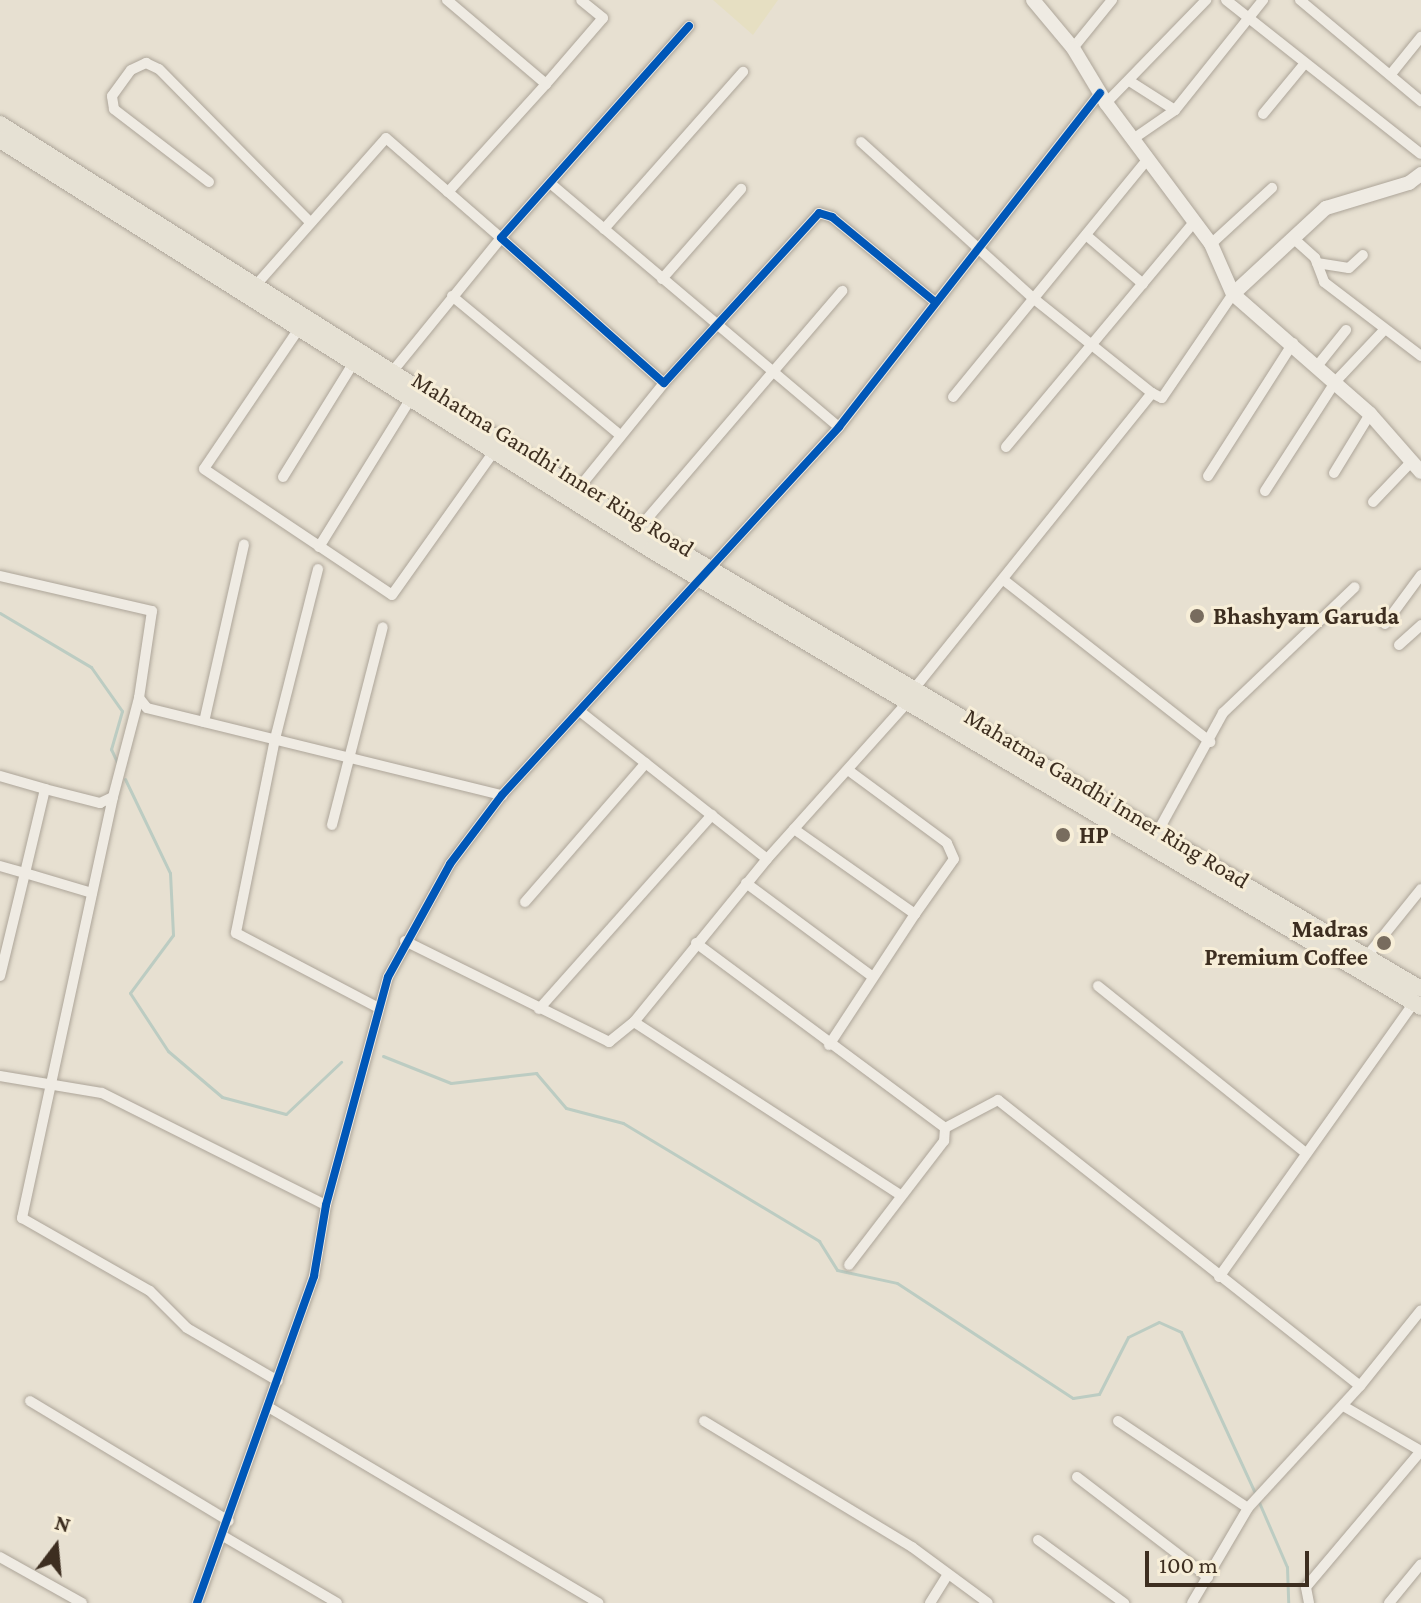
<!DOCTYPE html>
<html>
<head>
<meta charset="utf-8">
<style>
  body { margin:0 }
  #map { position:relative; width:1421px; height:1603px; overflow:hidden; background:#e7e0d1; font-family:"Crimson Pro",serif }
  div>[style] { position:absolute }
  .farmland>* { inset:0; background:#e6dfc2 }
  .stream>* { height:3px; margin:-1.5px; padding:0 1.5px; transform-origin:1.5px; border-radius:1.5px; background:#bcccc2 }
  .roads { filter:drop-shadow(0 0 2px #ada599) drop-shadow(0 0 2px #ada599) }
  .street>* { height:10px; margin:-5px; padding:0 5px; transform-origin:5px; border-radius:5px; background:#efebe3 }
  .secondary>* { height:14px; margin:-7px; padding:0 7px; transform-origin:7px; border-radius:7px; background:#efebe3 }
  .primary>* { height:16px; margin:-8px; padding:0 8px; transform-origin:8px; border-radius:8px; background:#e6e1d4 }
  .cycleway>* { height:8px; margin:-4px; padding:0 4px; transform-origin:4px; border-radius:4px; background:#0057b8 }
  .dots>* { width:22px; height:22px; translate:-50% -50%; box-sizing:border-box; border:4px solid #f7eed8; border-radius:50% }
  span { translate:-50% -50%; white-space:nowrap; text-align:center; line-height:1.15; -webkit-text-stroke:6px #f7eed8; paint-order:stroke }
  .street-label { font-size:24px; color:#3d2e20 }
  .poi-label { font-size:24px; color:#3d2e20; font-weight:700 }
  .left { translate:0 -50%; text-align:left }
  .right { translate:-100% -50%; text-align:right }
  .north { position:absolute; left:16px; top:1507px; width:80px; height:80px; -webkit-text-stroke:6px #f7eed8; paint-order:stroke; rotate:16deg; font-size:22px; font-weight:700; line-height:32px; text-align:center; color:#3d2e20 }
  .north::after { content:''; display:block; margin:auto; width:28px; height:36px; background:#3d2e20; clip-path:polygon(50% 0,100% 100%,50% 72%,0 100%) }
  .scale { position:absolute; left:1145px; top:1551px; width:164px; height:36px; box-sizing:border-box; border:4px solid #3d2e20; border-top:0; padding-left:10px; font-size:24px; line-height:28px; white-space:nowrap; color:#3d2e20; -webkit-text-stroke:6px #f7eed8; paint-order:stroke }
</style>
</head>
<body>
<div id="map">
  <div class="farmland">
    <div style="clip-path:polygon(713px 0,778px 0,753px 35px)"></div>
  </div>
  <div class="stream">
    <div style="left:0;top:613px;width:106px;rotate:30.7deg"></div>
    <div style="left:91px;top:667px;width:54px;rotate:54.8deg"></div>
    <div style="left:122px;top:711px;width:40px;rotate:106deg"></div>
    <div style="left:111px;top:749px;width:14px;rotate:65deg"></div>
    <div style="left:125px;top:779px;width:104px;rotate:64.4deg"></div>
    <div style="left:170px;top:873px;width:62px;rotate:87.2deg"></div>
    <div style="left:173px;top:935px;width:72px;rotate:126.6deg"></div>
    <div style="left:130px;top:993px;width:69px;rotate:56.8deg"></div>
    <div style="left:168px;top:1051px;width:71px;rotate:40.4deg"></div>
    <div style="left:222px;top:1097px;width:66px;rotate:14.9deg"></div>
    <div style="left:286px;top:1114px;width:76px;rotate:-43.4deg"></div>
    <div style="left:383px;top:1056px;width:73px;rotate:21.7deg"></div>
    <div style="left:451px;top:1083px;width:86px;rotate:-6.7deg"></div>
    <div style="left:536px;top:1073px;width:46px;rotate:49.4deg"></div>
    <div style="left:566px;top:1108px;width:59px;rotate:14.7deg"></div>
    <div style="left:623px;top:1123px;width:229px;rotate:31deg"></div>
    <div style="left:819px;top:1241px;width:34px;rotate:58deg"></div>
    <div style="left:837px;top:1270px;width:61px;rotate:12.2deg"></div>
    <div style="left:897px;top:1283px;width:210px;rotate:33.2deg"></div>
    <div style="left:1073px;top:1398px;width:26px;rotate:-9deg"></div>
    <div style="left:1099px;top:1394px;width:64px;rotate:-63deg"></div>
    <div style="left:1128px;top:1337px;width:34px;rotate:-26deg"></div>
    <div style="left:1159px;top:1322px;width:24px;rotate:24deg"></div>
    <div style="left:1181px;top:1332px;width:177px;rotate:65.3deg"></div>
    <div style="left:1258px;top:1500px;width:73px;rotate:66.6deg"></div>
    <div style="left:1287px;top:1567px;width:36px;rotate:88deg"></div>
  </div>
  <div class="roads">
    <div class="street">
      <div style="left:447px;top:0;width:130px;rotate:40.3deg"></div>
      <div style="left:546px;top:84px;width:146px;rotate:132.2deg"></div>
      <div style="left:1226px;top:0;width:248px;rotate:38.3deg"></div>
      <div style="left:1300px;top:0;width:158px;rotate:39.9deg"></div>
      <div style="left:689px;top:26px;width:283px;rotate:131.6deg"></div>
      <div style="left:501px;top:238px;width:218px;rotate:41.7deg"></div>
      <div style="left:664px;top:383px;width:230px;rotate:-47.6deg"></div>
      <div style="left:819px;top:213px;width:14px;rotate:17deg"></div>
      <div style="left:832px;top:217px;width:134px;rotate:39.5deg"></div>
      <div style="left:1073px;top:48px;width:62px;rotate:-50.9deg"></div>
      <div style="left:1391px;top:74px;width:48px;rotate:-51deg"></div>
      <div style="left:1131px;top:82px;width:52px;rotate:32.5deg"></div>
      <div style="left:546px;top:84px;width:87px;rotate:-49.2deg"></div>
      <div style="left:603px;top:18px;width:28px;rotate:-141deg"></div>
      <div style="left:1106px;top:103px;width:144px;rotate:-45.8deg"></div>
      <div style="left:1263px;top:114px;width:66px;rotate:-50.5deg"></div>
      <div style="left:1133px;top:139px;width:51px;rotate:-34.6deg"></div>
      <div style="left:1175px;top:110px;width:141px;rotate:-51.3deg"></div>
      <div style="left:861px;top:142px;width:232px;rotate:42.2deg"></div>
      <div style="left:1033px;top:298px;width:152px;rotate:38.6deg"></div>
      <div style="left:1152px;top:393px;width:381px;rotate:128.8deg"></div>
      <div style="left:209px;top:182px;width:120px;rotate:-142.5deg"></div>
      <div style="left:114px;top:109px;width:13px;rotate:-99deg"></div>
      <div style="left:112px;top:96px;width:32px;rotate:-54deg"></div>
      <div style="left:131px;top:70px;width:17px;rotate:-25deg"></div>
      <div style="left:146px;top:63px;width:14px;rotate:25deg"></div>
      <div style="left:159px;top:69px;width:216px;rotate:45.4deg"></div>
      <div style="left:550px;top:183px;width:378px;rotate:40.2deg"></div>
      <div style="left:604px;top:229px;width:210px;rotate:-48.5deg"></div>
      <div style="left:1086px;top:235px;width:75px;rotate:40.7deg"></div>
      <div style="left:1293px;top:238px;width:30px;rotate:42deg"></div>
      <div style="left:1315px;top:258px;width:26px;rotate:69deg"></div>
      <div style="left:1324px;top:282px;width:122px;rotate:37.3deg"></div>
      <div style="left:1211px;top:244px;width:83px;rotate:-42.6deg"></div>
      <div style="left:1317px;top:263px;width:32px;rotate:9deg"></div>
      <div style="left:1349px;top:268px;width:19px;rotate:-43deg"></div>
      <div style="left:662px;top:279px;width:120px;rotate:-48.7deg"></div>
      <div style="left:256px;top:285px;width:196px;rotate:-48.5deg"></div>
      <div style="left:386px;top:138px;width:152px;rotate:41deg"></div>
      <div style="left:501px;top:238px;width:171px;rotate:129.1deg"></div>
      <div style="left:452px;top:296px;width:219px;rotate:39.6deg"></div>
      <div style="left:300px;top:327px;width:171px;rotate:124.1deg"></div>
      <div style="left:204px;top:469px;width:226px;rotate:33.8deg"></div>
      <div style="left:392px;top:595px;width:178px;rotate:-54.6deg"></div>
      <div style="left:1318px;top:365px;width:45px;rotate:-51.3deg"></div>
      <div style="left:1152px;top:393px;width:11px;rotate:27deg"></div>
      <div style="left:1162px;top:398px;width:126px;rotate:-55.7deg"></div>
      <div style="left:953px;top:397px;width:306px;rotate:-50.7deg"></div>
      <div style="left:1006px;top:447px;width:293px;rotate:-50.1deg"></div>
      <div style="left:1334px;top:473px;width:69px;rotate:-58.6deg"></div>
      <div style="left:1208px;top:476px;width:158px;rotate:-57.4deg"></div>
      <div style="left:283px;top:477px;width:135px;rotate:-58.3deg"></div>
      <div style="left:578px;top:489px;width:136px;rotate:-50.9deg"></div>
      <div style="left:1265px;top:491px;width:131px;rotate:-57.2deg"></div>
      <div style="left:1336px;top:381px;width:70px;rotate:-46.7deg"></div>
      <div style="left:1373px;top:502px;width:57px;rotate:-46.4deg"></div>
      <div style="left:640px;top:527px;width:311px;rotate:-49.4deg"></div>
      <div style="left:319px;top:547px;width:175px;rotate:-58.3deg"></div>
      <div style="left:318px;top:569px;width:175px;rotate:104.2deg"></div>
      <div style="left:275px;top:739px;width:198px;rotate:101.4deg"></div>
      <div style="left:236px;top:933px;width:161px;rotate:27.7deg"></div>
      <div style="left:0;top:576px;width:156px;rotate:13deg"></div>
      <div style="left:152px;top:611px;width:88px;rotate:98.5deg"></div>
      <div style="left:139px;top:698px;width:13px;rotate:51deg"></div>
      <div style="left:147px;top:708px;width:366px;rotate:13.8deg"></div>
      <div style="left:1005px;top:581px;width:261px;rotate:38.1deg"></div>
      <div style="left:1385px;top:624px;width:61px;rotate:-53.7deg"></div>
      <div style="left:1399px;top:645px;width:30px;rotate:-42deg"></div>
      <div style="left:204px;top:722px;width:182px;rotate:-77.3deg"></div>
      <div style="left:0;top:776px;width:47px;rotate:16.1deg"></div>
      <div style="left:113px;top:797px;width:431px;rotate:102.2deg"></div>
      <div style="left:22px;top:1218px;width:147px;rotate:29.7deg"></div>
      <div style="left:150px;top:1291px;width:52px;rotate:45deg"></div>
      <div style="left:187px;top:1328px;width:105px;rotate:30.2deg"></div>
      <div style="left:332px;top:825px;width:204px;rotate:-75.6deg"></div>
      <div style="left:794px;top:829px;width:148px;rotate:35.1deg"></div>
      <div style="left:915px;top:914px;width:67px;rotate:-54.7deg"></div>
      <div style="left:954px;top:859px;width:17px;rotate:-114deg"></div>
      <div style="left:947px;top:843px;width:123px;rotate:-143.6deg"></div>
      <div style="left:1157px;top:833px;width:137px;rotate:-61.2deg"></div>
      <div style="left:1223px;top:713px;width:182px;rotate:-43.7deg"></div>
      <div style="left:767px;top:859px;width:211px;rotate:-48.1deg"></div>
      <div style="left:0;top:866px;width:26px;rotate:16deg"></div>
      <div style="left:25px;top:873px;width:106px;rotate:103.6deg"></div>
      <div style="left:746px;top:883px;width:158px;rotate:36.5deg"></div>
      <div style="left:92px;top:893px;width:70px;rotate:-163.4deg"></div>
      <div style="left:25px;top:873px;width:86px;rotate:-76.6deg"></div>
      <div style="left:45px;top:789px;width:57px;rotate:14.3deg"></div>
      <div style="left:100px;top:803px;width:14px;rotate:-25deg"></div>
      <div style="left:113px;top:797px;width:102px;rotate:-75.3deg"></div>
      <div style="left:525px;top:902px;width:184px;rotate:-49deg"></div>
      <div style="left:405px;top:941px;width:228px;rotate:26.3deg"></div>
      <div style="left:609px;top:1042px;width:32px;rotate:-39deg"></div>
      <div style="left:634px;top:1022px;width:210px;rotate:-50.8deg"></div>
      <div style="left:767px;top:859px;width:237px;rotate:-141.7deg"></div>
      <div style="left:696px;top:943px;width:310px;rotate:36.6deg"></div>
      <div style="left:945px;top:1128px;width:13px;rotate:94deg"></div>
      <div style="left:944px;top:1141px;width:156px;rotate:127.5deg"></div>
      <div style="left:1367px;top:956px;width:86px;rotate:-51.1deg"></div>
      <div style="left:1098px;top:986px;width:267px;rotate:38.8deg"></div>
      <div style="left:539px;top:1009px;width:260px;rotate:-48.3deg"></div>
      <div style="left:634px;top:1022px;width:317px;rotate:33deg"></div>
      <div style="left:829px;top:1045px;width:157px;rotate:-56.7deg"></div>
      <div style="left:0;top:1076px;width:103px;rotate:9.5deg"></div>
      <div style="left:102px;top:1093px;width:250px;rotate:26.6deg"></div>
      <div style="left:945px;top:1128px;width:60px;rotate:-27.8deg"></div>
      <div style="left:998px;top:1100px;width:461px;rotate:38.3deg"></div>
      <div style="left:1360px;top:1386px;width:166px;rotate:132.6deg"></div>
      <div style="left:1248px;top:1508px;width:110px;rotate:120.5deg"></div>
      <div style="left:1219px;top:1277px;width:336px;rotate:-54.6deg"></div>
      <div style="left:1360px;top:1386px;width:97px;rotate:-51.2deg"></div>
      <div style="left:30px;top:1401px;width:232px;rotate:31.1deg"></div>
      <div style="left:1345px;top:1407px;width:88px;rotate:30.1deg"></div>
      <div style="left:270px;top:1408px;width:382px;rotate:30.7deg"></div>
      <div style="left:704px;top:1421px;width:243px;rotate:31.2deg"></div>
      <div style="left:912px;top:1547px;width:94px;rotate:36.4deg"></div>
      <div style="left:1118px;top:1421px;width:156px;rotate:33.8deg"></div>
      <div style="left:1077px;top:1477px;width:165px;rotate:37.4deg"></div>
      <div style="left:223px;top:1536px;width:132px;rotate:30.4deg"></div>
      <div style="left:1038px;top:1540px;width:107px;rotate:36.2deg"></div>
      <div style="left:0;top:1557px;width:94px;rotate:29.3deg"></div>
      <div style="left:197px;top:1603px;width:347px;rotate:-70.3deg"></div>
      <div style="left:314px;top:1276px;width:72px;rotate:-80.4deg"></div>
      <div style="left:326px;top:1205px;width:236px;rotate:-74.8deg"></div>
      <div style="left:388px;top:977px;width:129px;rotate:-61.2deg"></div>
      <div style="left:450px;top:864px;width:86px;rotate:-53deg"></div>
      <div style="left:502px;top:795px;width:499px;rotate:-47.5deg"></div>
      <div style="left:839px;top:427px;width:424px;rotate:-52deg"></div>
      <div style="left:930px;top:1603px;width:34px;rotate:-58deg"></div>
      <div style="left:1309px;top:1603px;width:16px;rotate:-101deg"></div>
      <div style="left:1306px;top:1587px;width:178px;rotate:-49.8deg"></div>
      <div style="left:1389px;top:1603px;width:50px;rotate:-50.6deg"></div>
    </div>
    <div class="secondary">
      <div style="left:1033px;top:0;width:62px;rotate:50.2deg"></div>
      <div style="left:1073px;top:48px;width:64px;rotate:59deg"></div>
      <div style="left:1106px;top:103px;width:176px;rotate:53.3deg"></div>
      <div style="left:1211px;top:244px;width:55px;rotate:66.3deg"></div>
      <div style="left:1233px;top:294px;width:182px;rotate:41.2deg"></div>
      <div style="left:1370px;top:414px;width:77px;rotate:48.7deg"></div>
      <div style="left:1233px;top:294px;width:127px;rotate:-42.8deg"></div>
      <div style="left:1326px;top:208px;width:87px;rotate:-16.8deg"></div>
      <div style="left:1409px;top:183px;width:15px;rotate:-37deg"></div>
    </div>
    <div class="primary">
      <div style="left:0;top:124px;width:712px;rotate:32.33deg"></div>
      <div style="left:602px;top:505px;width:951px;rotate:30.58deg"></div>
      <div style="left:0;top:140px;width:769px;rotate:32.2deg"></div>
      <div style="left:651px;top:550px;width:895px;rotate:30.69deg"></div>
    </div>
  </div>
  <div class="cycleway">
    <div style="left:689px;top:26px;width:283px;rotate:131.6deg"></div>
    <div style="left:501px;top:238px;width:218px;rotate:41.7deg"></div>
    <div style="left:664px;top:383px;width:230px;rotate:-47.6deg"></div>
    <div style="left:819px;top:213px;width:14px;rotate:17deg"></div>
    <div style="left:832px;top:217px;width:134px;rotate:39.5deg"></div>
    <div style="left:197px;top:1603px;width:347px;rotate:-70.3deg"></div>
    <div style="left:314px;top:1276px;width:72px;rotate:-80.4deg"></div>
    <div style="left:326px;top:1205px;width:236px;rotate:-74.8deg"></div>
    <div style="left:388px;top:977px;width:129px;rotate:-61.2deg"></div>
    <div style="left:450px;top:864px;width:86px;rotate:-53deg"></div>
    <div style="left:502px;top:795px;width:499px;rotate:-47.5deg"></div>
    <div style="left:839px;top:427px;width:424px;rotate:-52deg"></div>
  </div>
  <div class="dots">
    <div style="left:1197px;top:616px;background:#786c5e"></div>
    <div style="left:1063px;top:835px;background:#786c5e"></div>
    <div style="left:1384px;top:943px;background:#786c5e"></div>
  </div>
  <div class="street-label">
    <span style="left:553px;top:464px;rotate:32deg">Mahatma Gandhi Inner Ring Road</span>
    <span style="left:1107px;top:798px;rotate:31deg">Mahatma Gandhi Inner Ring Road</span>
  </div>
  <div class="poi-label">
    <span class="left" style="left:1213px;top:616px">Bhashyam Garuda</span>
    <span class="left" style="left:1079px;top:835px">HP</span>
    <span class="right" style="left:1368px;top:943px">Madras<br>Premium Coffee</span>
  </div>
  <div class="north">N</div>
  <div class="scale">100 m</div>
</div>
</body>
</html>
